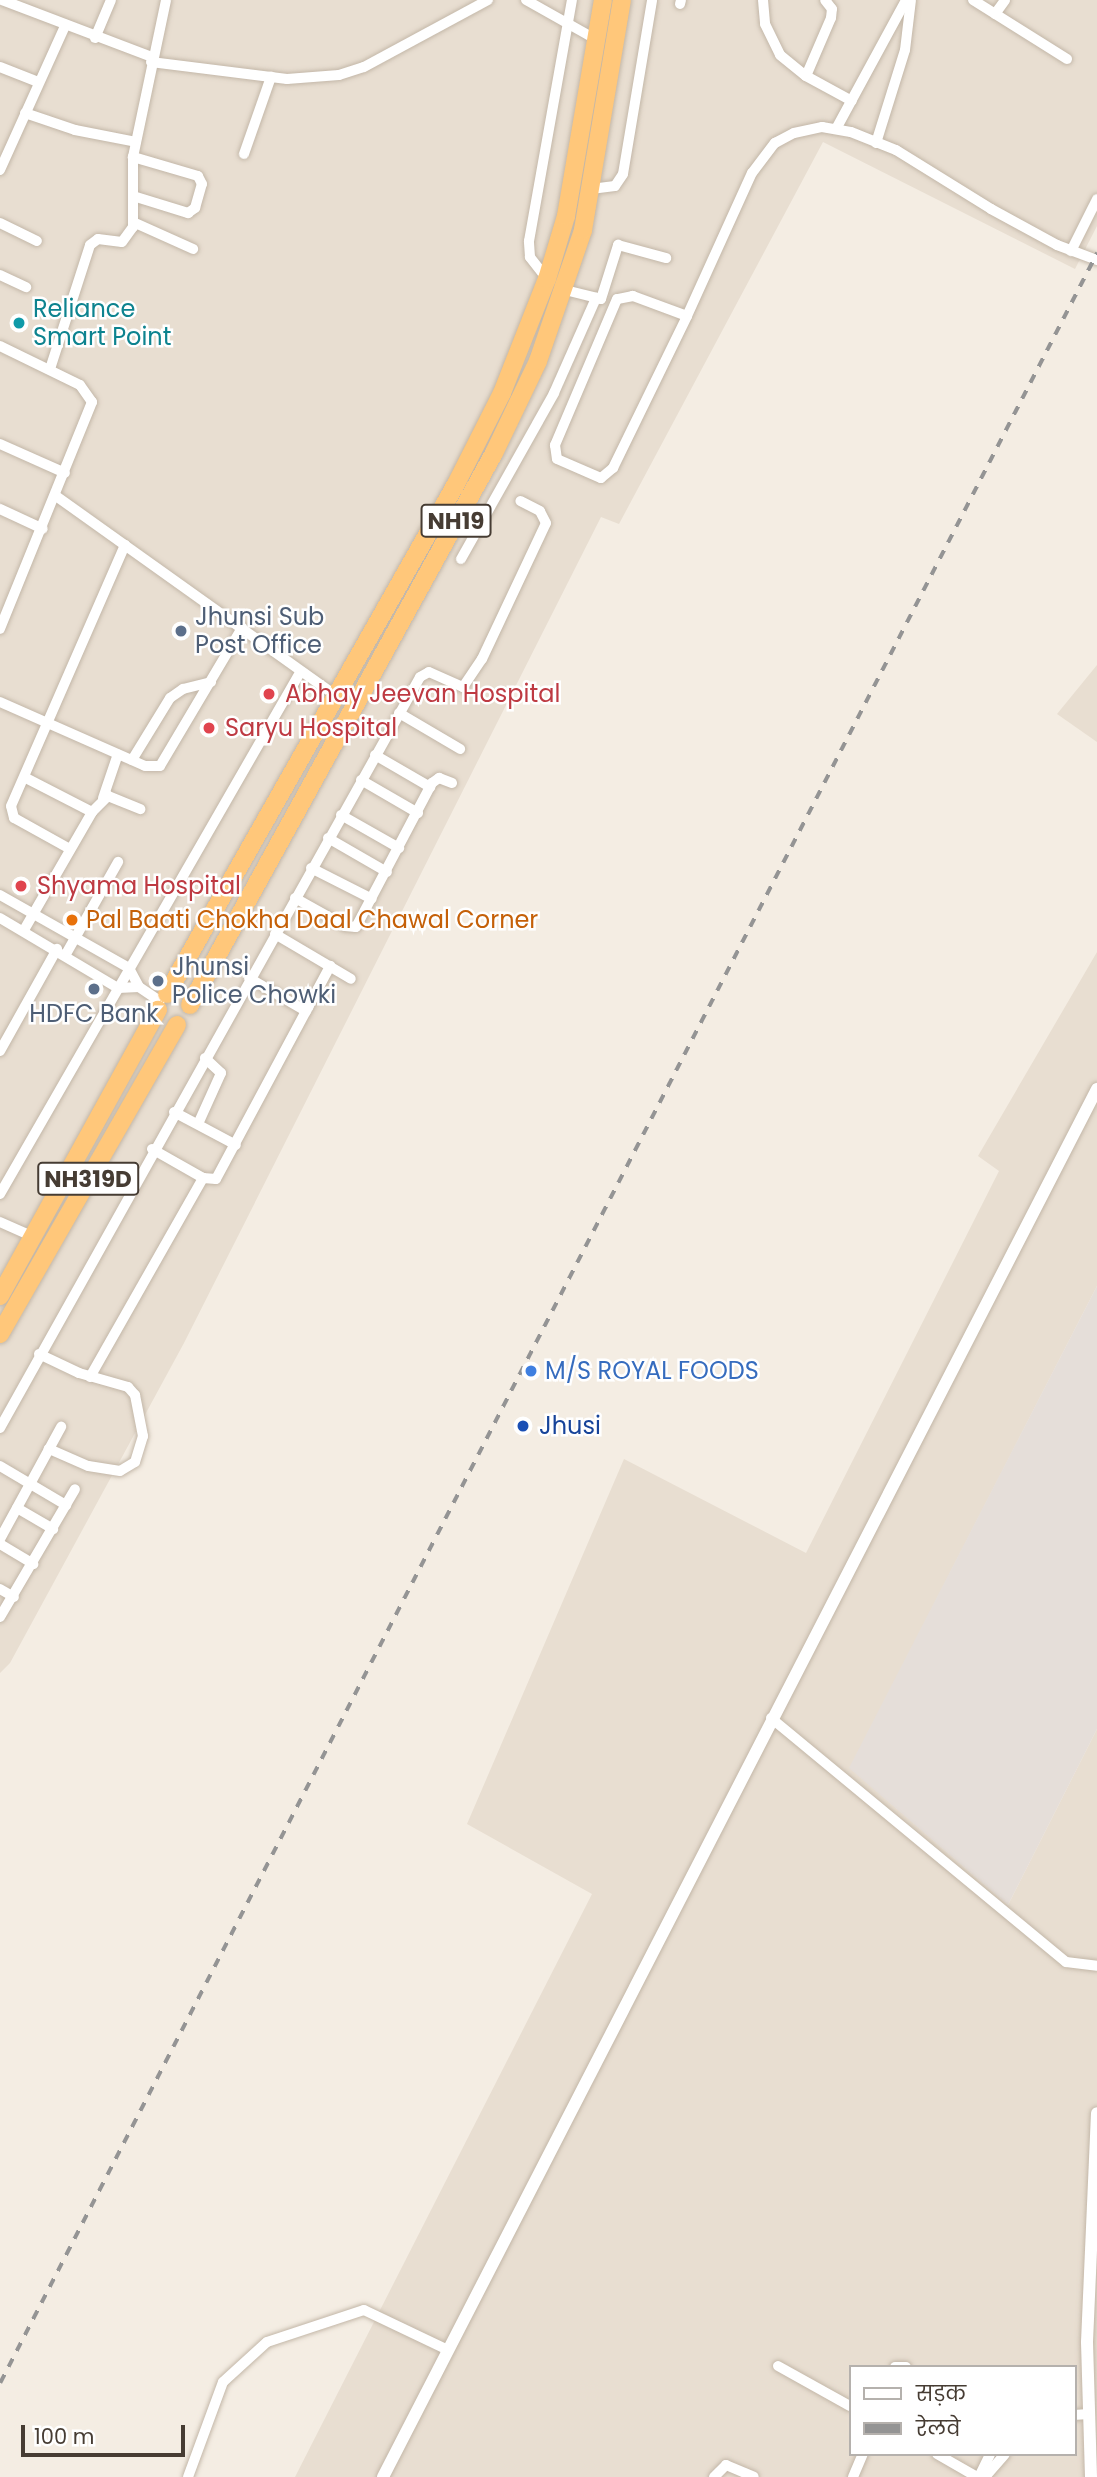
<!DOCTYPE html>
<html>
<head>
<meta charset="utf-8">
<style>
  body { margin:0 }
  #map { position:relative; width:1097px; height:2477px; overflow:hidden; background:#f4ede3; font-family:Poppins,"Noto Sans Devanagari",sans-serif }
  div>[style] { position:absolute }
  .residential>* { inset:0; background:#e8ded1 }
  .industrial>* { inset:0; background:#e5ded9 }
  .roads { filter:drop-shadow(0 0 2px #c3b7a8) drop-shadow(0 0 2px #c3b7a8) }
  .minor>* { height:10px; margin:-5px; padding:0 5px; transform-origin:5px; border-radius:5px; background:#fff }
  .tertiary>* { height:12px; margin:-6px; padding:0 6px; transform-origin:6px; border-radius:6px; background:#fff }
  .trunk>* { height:18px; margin:-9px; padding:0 9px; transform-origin:9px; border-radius:9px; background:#ffc77a }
  .rail>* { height:3.5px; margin-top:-1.75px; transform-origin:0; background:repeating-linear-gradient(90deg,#949494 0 9px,transparent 0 18px) }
  .dots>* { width:19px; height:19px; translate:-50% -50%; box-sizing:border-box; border:4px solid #fff; border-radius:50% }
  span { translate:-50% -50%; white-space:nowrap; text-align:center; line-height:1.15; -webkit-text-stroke:5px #fff; paint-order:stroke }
  .shield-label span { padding:2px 5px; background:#fff; border:2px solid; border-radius:5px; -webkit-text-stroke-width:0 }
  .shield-label { font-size:23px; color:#463c33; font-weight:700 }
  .culture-label { font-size:24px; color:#0d838f }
  .left { translate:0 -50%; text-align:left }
  .service-label { font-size:24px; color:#4e5e75 }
  .health-label { font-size:24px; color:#be3a42 }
  .food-label { font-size:24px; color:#c56008 }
  .shop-label { font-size:24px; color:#366cbe }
  .transit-label { font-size:24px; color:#164399 }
  .legend { position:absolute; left:849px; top:2365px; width:228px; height:91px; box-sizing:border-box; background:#fff; border:2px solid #b5b1ad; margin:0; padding:9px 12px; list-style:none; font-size:21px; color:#463c33 }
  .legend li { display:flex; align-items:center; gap:14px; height:35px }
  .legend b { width:35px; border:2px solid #b5b1ad }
  .scale { position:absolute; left:21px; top:2425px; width:164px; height:32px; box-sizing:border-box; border:4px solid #463c33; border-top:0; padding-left:9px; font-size:21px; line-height:24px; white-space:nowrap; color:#463c33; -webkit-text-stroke:5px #fff; paint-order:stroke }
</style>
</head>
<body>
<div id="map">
  <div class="residential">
    <div style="clip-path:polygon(0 0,1097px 0,1097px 226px,1075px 269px,823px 142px,619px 524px,601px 517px,184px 1343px,10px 1663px,0 1673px)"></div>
    <div style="clip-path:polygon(1097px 665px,1097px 742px,1057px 714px)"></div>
    <div style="clip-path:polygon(evenodd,1097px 952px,1097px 1286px,850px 1768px,1008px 1905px,1097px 1729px,1097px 2477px,295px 2477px,592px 1894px,467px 1824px,624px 1459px,806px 1553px,999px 1171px,978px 1156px,1097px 952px,850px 2367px,1074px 2367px,1074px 2454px,850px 2454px,850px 2367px)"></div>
  </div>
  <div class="industrial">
    <div style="clip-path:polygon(1097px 1286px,1097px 1729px,1008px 1905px,849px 1768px)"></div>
  </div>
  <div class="roads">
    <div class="minor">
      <div style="left:2px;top:0;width:160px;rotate:20.8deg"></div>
      <div style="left:526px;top:0;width:81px;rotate:29.4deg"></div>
      <div style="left:763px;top:0;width:24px;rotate:85deg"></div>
      <div style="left:765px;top:24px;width:34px;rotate:64deg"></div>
      <div style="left:780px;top:55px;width:33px;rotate:39deg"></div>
      <div style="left:806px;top:76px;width:52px;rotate:28.5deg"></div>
      <div style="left:973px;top:0;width:111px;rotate:32.1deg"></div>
      <div style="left:680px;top:4px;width:4px;rotate:-76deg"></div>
      <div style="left:995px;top:14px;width:17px;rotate:-54deg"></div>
      <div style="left:95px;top:38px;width:41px;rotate:-67.2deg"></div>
      <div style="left:151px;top:62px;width:137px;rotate:7.1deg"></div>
      <div style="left:287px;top:79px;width:52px;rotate:-4.4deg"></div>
      <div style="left:339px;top:75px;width:26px;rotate:-18deg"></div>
      <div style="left:364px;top:67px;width:141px;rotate:-28.4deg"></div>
      <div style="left:0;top:67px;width:41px;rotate:21.5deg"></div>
      <div style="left:806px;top:76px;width:63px;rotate:-66.7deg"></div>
      <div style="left:831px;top:18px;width:9px;rotate:-84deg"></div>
      <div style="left:832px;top:9px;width:11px;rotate:-128deg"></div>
      <div style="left:25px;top:113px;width:53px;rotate:18.8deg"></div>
      <div style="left:75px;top:130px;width:62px;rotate:11.1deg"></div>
      <div style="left:836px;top:129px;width:147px;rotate:-61.5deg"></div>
      <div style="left:876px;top:143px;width:97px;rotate:-72.7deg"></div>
      <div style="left:905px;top:50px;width:50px;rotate:-83.2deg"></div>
      <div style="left:244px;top:154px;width:82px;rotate:-70.7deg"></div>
      <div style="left:0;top:170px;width:158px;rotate:-65.7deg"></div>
      <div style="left:591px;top:189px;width:24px;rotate:-7deg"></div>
      <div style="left:615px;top:186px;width:14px;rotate:-56deg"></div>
      <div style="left:623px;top:174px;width:176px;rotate:-80.5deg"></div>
      <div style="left:133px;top:196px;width:58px;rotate:17.2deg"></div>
      <div style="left:188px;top:213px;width:9px;rotate:-36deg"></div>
      <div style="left:195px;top:208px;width:25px;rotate:-74deg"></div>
      <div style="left:202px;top:184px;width:9px;rotate:-117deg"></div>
      <div style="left:198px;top:176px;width:68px;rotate:-163.7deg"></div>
      <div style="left:133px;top:222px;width:66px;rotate:24.2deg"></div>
      <div style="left:0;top:223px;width:41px;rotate:25.9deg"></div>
      <div style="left:1071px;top:251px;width:58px;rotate:-63.4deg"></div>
      <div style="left:0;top:275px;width:29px;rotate:25deg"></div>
      <div style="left:547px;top:279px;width:28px;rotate:-128deg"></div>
      <div style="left:530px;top:257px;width:16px;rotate:-94deg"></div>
      <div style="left:529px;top:241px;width:245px;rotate:-79.9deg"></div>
      <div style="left:565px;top:290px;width:37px;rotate:14deg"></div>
      <div style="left:601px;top:299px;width:57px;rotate:-72.5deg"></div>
      <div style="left:618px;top:245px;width:50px;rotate:15.2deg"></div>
      <div style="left:687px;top:316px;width:58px;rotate:-159.7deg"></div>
      <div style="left:633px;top:296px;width:16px;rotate:169deg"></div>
      <div style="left:617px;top:299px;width:159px;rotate:113deg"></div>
      <div style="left:555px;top:445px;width:14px;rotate:82deg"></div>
      <div style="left:557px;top:459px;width:48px;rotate:23.4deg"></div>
      <div style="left:601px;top:478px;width:16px;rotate:-40deg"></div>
      <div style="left:613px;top:468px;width:169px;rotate:-64deg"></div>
      <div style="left:687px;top:316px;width:157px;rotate:-65.6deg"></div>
      <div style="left:752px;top:173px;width:38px;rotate:-53deg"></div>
      <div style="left:775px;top:143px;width:21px;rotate:-28deg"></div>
      <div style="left:794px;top:133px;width:29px;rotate:-12deg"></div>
      <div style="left:822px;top:127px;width:29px;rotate:10deg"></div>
      <div style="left:851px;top:132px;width:48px;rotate:21.8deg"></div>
      <div style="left:896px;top:150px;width:112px;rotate:31.8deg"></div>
      <div style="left:991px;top:209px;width:75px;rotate:28.6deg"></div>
      <div style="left:1057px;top:245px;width:43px;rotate:20.6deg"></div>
      <div style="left:0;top:346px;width:89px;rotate:26deg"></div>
      <div style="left:80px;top:385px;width:21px;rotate:55deg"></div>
      <div style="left:92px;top:402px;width:245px;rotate:112.1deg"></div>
      <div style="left:50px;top:369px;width:130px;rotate:-72.1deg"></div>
      <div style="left:90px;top:245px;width:10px;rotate:-37deg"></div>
      <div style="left:98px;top:239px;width:24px;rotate:7deg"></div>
      <div style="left:122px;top:242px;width:19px;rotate:-54deg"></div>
      <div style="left:133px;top:227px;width:70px;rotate:-90deg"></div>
      <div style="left:133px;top:157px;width:160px;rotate:-78.1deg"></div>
      <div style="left:0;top:444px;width:71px;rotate:24deg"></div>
      <div style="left:56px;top:496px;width:343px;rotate:35.5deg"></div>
      <div style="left:0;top:509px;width:47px;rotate:24.9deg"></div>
      <div style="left:461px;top:559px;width:190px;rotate:-60.7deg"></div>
      <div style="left:554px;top:393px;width:104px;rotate:-66.1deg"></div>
      <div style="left:0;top:702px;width:158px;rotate:23.8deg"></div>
      <div style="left:145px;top:766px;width:15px"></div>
      <div style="left:160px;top:766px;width:161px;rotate:-59.3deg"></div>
      <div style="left:399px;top:713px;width:71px;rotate:30.5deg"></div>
      <div style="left:375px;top:755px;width:64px;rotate:30.2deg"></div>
      <div style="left:132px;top:760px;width:73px;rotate:-58.5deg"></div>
      <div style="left:170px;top:698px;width:16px;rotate:-35deg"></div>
      <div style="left:183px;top:689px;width:29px;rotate:-14deg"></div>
      <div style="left:361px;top:780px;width:66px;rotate:30.1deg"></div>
      <div style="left:103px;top:798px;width:46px;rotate:-71.2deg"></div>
      <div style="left:92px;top:812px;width:23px;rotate:-45deg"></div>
      <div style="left:108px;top:796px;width:35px;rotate:22deg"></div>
      <div style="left:341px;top:815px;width:67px;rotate:29.6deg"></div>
      <div style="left:328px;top:838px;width:68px;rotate:30deg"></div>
      <div style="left:70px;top:849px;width:64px;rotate:-151deg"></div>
      <div style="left:14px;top:818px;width:12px;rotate:-104deg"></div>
      <div style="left:11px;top:806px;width:285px;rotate:-66.4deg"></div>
      <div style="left:311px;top:868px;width:68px;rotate:26.9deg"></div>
      <div style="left:0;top:895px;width:148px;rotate:29.5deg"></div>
      <div style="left:129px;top:968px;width:21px;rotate:62deg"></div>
      <div style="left:139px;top:987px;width:25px;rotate:34deg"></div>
      <div style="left:295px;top:898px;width:57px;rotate:29.2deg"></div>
      <div style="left:345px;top:926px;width:11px;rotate:5deg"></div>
      <div style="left:356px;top:927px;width:163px;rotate:-62.2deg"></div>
      <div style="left:432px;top:783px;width:9px;rotate:-36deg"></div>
      <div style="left:439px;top:778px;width:14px;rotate:21deg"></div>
      <div style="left:0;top:918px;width:137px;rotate:30.7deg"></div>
      <div style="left:118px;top:988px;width:21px;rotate:-3deg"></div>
      <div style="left:24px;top:930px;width:136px;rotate:-60deg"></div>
      <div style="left:92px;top:812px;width:76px;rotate:-152.8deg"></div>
      <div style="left:275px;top:934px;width:88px;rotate:30.6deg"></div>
      <div style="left:66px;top:954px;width:106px;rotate:-60.5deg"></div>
      <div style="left:249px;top:978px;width:66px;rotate:30.1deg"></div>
      <div style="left:0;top:1051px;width:117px;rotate:-60.8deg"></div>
      <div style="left:174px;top:1112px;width:70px;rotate:28deg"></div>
      <div style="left:198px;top:1124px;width:56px;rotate:-65.7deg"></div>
      <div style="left:221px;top:1073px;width:22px;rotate:-137deg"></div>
      <div style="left:152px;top:1149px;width:59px;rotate:29.6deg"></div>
      <div style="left:203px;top:1178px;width:13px;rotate:4deg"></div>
      <div style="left:216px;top:1179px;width:242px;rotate:-61.8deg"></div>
      <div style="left:0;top:1194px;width:603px;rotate:-60.08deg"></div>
      <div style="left:0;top:1222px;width:36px;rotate:24deg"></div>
      <div style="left:39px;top:1354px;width:44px;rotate:25.4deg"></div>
      <div style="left:79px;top:1373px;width:51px;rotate:15.9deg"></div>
      <div style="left:128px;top:1387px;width:11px;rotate:49deg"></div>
      <div style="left:135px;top:1395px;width:42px;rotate:79deg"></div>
      <div style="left:143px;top:1436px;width:27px;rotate:107deg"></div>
      <div style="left:135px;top:1462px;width:17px;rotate:149deg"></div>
      <div style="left:120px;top:1471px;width:32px;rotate:-171deg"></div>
      <div style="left:88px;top:1466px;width:43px;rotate:-156.4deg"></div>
      <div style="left:90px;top:1377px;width:229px;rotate:-60.4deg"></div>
      <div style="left:0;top:1428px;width:860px;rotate:-60.78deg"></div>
      <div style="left:420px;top:677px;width:10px;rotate:-29deg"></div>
      <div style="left:429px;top:672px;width:37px;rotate:24deg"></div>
      <div style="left:463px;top:687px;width:34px;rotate:-56deg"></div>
      <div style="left:482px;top:659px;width:150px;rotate:-64.8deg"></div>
      <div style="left:546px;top:523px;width:13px;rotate:-117deg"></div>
      <div style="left:540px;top:511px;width:22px;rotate:-153deg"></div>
      <div style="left:0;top:1466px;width:77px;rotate:30.6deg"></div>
      <div style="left:17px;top:1508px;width:42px;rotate:30.3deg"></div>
      <div style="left:0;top:1539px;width:128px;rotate:-61.4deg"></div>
      <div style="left:0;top:1544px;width:39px;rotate:31deg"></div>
      <div style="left:0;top:1589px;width:16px;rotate:30deg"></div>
      <div style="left:0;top:1617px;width:148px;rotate:-59.6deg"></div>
      <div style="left:771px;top:1718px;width:383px;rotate:39.6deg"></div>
      <div style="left:1066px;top:1962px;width:31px;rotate:7deg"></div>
      <div style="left:778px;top:2366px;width:82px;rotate:29.1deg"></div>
      <div style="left:895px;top:2367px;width:11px"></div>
      <div style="left:1074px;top:2415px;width:14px;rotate:-4deg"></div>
      <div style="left:937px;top:2454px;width:46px;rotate:29.9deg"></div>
      <div style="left:188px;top:2477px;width:101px;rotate:-69.8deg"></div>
      <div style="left:223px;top:2382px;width:59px;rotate:-42.3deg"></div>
      <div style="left:267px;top:2342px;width:102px;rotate:-18.3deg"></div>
      <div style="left:364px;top:2310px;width:93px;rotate:25.5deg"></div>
      <div style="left:714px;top:2477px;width:17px;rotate:-45deg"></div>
      <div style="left:726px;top:2465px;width:30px;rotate:23deg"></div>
      <div style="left:853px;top:2477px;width:25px;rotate:-67deg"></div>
      <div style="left:979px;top:2477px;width:25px;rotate:-64deg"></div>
      <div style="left:985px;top:2477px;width:30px;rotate:-49deg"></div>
    </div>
    <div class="tertiary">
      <div style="left:383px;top:2477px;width:1561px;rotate:-62.78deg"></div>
      <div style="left:1091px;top:2477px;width:135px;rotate:-91.7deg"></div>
      <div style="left:1087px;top:2342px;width:229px;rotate:-87.5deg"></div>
    </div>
    <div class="trunk">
      <div style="left:167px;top:994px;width:586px;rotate:-60.46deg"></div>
      <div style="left:456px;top:484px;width:102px;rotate:-63.2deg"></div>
      <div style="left:502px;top:393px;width:123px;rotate:-68.5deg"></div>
      <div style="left:547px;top:279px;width:66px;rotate:-73.2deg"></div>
      <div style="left:566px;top:216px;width:219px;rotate:-80.3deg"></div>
      <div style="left:190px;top:1005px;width:630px;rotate:-61.16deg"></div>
      <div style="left:494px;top:453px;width:102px;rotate:-64.4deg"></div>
      <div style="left:538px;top:361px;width:139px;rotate:-71deg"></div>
      <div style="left:583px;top:230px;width:233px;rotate:-80.4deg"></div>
      <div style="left:0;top:1296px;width:327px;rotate:-61.1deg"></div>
      <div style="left:0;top:1334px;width:356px;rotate:-60.2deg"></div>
    </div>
  </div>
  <div class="rail">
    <div style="left:0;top:2383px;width:2396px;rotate:-62.75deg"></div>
  </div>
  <div class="dots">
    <div style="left:19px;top:323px;background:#0f9aa8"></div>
    <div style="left:181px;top:631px;background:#5c6f8a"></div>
    <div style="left:269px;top:694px;background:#e0444e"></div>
    <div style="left:209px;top:728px;background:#e0444e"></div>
    <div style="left:21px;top:886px;background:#e0444e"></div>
    <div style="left:72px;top:920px;background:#e8710a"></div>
    <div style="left:158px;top:981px;background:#5c6f8a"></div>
    <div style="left:94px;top:989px;background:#5c6f8a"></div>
    <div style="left:531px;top:1371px;background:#3f7fe0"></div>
    <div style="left:523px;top:1426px;background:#1a4fb4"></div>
  </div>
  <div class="shield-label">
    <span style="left:456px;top:521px">NH19</span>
    <span style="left:88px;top:1179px">NH319D</span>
  </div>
  <div class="culture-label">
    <span class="left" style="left:33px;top:323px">Reliance<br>Smart Point</span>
  </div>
  <div class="service-label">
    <span class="left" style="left:195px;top:631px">Jhunsi Sub<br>Post Office</span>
    <span class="left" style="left:172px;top:981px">Jhunsi<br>Police Chowki</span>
    <span style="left:94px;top:1014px">HDFC Bank</span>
  </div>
  <div class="health-label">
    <span class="left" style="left:285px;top:694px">Abhay Jeevan Hospital</span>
    <span class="left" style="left:225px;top:728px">Saryu Hospital</span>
    <span class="left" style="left:37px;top:886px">Shyama Hospital</span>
  </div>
  <div class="food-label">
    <span class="left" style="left:86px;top:920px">Pal Baati Chokha Daal Chawal Corner</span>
  </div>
  <div class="shop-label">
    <span class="left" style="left:545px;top:1371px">M/S ROYAL FOODS</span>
  </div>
  <div class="transit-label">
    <span class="left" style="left:539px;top:1426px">Jhusi</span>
  </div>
  <ul class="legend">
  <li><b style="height:9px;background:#fff"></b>सड़क</li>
  <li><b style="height:9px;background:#949494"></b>रेलवे</li>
  </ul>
  <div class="scale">100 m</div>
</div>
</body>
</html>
